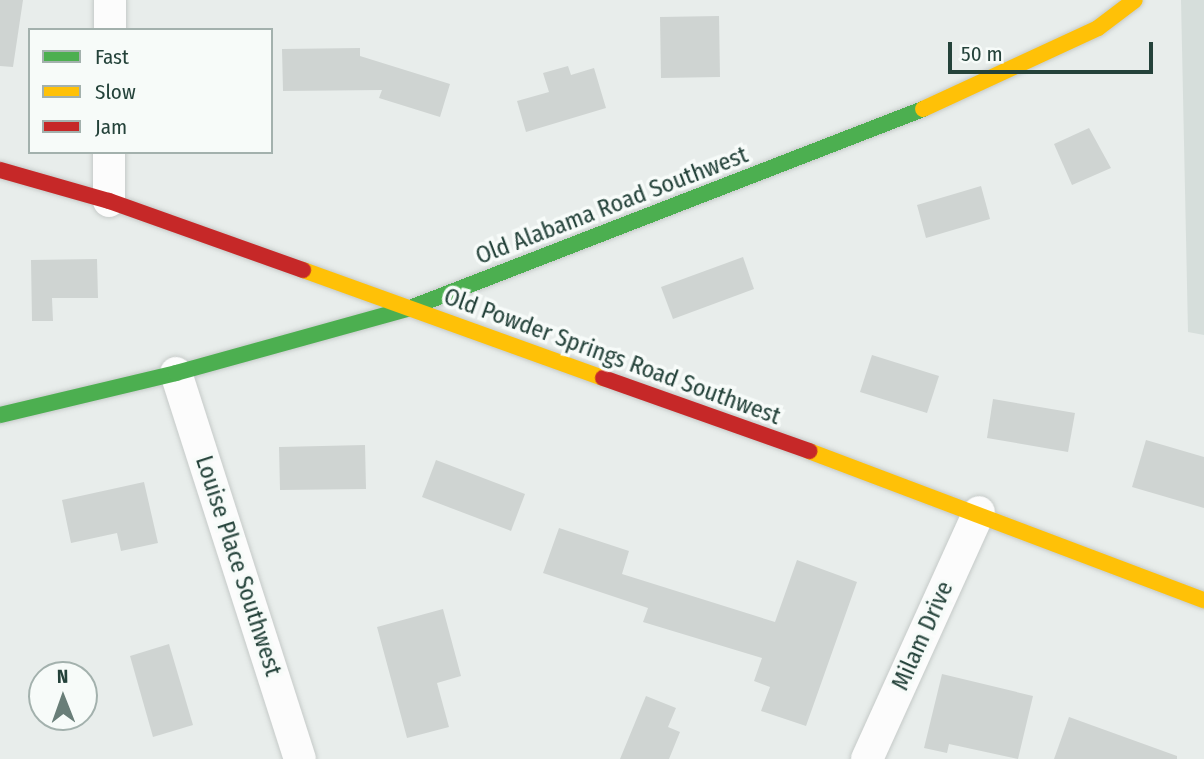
<!DOCTYPE html>
<html>
<head>
<meta charset="utf-8">
<style>
  body { margin:0 }
  #map { position:relative; width:1204px; height:759px; overflow:hidden; background:#e8edeb; font-family:"Fira Sans Condensed",sans-serif }
  div>[style] { position:absolute }
  .built>* { inset:0; background:#d6dedb }
  .building>* { inset:0; background:#cfd4d2 }
  .roads { filter:drop-shadow(0 0 2px #c5cac8) drop-shadow(0 0 2px #c5cac8) }
  .street>* { height:32px; margin:-16px; padding:0 16px; transform-origin:16px; border-radius:16px; background:#fcfcfc }
  .fast>* { height:16px; margin:-8px; padding:0 8px; transform-origin:8px; border-radius:8px; background:#4caf50 }
  .slow>* { height:16px; margin:-8px; padding:0 8px; transform-origin:8px; border-radius:8px; background:#ffc107 }
  .jam>* { height:16px; margin:-8px; padding:0 8px; transform-origin:8px; border-radius:8px; background:#c62828 }
  span { translate:-50% -50%; white-space:nowrap; text-align:center; line-height:1.15; -webkit-text-stroke:7px #f7fbf9; paint-order:stroke }
  .street-label { font-size:24px; color:#24423a }
  .legend { position:absolute; left:28px; top:28px; width:245px; height:126px; box-sizing:border-box; background:#f7fbf9; border:2px solid #a3b1ad; margin:0; padding:9px 12px; list-style:none; font-size:21px; color:#24423a }
  .legend li { display:flex; align-items:center; gap:14px; height:35px }
  .legend b { width:35px; border:2px solid #a3b1ad }
  .north { position:absolute; left:28px; top:661px; width:70px; height:70px; box-sizing:border-box; background:#f7fbf9; border:2px solid #a3b1ad; border-radius:50%; rotate:359deg; font-size:19px; font-weight:700; line-height:28px; text-align:center; color:#24423a }
  .north::after { content:''; display:block; margin:auto; width:24px; height:32px; background:#697e78; clip-path:polygon(50% 0,100% 100%,50% 72%,0 100%) }
  .scale { position:absolute; left:948px; top:42px; width:205px; height:32px; box-sizing:border-box; border:4px solid #24423a; border-top:0; padding-left:9px; font-size:21px; line-height:24px; white-space:nowrap; color:#24423a; -webkit-text-stroke:5px #f7fbf9; paint-order:stroke }
</style>
</head>
<body>
<div id="map">
  <div class="built">
    <div style="clip-path:polygon(1181px 0,1204px 0,1204px 335px,1188px 332px)"></div>
  </div>
  <div class="building">
    <div style="clip-path:polygon(0 0,23px 0,13px 67px,0 66px)"></div>
    <div style="clip-path:polygon(719px 16px,720px 77px,661px 78px,660px 17px)"></div>
    <div style="clip-path:polygon(360px 48px,360px 56px,450px 84px,440px 117px,379px 98px,382px 90px,283px 91px,282px 49px)"></div>
    <div style="clip-path:polygon(568px 66px,571px 75px,594px 68px,606px 108px,526px 132px,517px 101px,549px 92px,543px 73px)"></div>
    <div style="clip-path:polygon(1089px 128px,1111px 168px,1072px 185px,1054px 144px)"></div>
    <div style="clip-path:polygon(981px 186px,990px 219px,926px 238px,917px 205px)"></div>
    <div style="clip-path:polygon(743px 257px,754px 289px,673px 319px,661px 287px)"></div>
    <div style="clip-path:polygon(97px 259px,98px 298px,52px 298px,53px 321px,32px 321px,31px 260px)"></div>
    <div style="clip-path:polygon(872px 355px,939px 376px,927px 413px,860px 392px)"></div>
    <div style="clip-path:polygon(993px 399px,1075px 413px,1068px 452px,987px 438px)"></div>
    <div style="clip-path:polygon(1146px 440px,1204px 457px,1204px 508px,1132px 487px)"></div>
    <div style="clip-path:polygon(365px 445px,366px 489px,280px 490px,279px 447px)"></div>
    <div style="clip-path:polygon(436px 460px,525px 494px,511px 531px,422px 497px)"></div>
    <div style="clip-path:polygon(144px 482px,158px 543px,121px 551px,117px 533px,71px 543px,62px 500px)"></div>
    <div style="clip-path:polygon(559px 528px,629px 551px,622px 574px,775px 622px,797px 560px,857px 582px,806px 726px,761px 711px,770px 687px,754px 681px,762px 658px,643px 622px,648px 608px,543px 573px)"></div>
    <div style="clip-path:polygon(443px 609px,461px 676px,437px 683px,449px 727px,407px 738px,377px 627px)"></div>
    <div style="clip-path:polygon(169px 644px,193px 725px,153px 737px,130px 656px)"></div>
    <div style="clip-path:polygon(942px 674px,1033px 696px,1018px 759px,949px 744px,947px 753px,924px 748px)"></div>
    <div style="clip-path:polygon(646px 696px,676px 708px,668px 727px,680px 732px,669px 759px,620px 759px)"></div>
    <div style="clip-path:polygon(1069px 717px,1177px 756px,1177px 759px,1054px 759px)"></div>
  </div>
  <div class="roads">
    <div class="street">
      <div style="left:110px;top:30px;width:30px;rotate:-90deg"></div>
      <div style="left:109px;top:201px;width:49px;rotate:-90deg"></div>
      <div style="left:176px;top:373px;width:405px;rotate:72.2deg"></div>
      <div style="left:867px;top:759px;width:271px;rotate:-65.6deg"></div>
    </div>
    <div class="fast">
      <div style="left:0;top:415px;width:181px;rotate:-13.4deg"></div>
      <div style="left:176px;top:373px;width:243px;rotate:-15.5deg"></div>
      <div style="left:410px;top:308px;width:550px;rotate:-21.2deg"></div>
    </div>
    <div class="slow">
      <div style="left:923px;top:109px;width:193px;rotate:-24.8deg"></div>
      <div style="left:1098px;top:28px;width:46px;rotate:-37.1deg"></div>
      <div style="left:303px;top:270px;width:319px;rotate:19.8deg"></div>
      <div style="left:809px;top:451px;width:422px;rotate:20.7deg"></div>
    </div>
    <div class="jam">
      <div style="left:0;top:170px;width:113px;rotate:15.9deg"></div>
      <div style="left:109px;top:201px;width:206px;rotate:19.6deg"></div>
      <div style="left:603px;top:378px;width:219px;rotate:19.5deg"></div>
    </div>
  </div>
  <div class="street-label">
    <span style="left:612px;top:206px;rotate:-21deg">Old Alabama Road Southwest</span>
    <span style="left:612px;top:357px;rotate:20deg">Old Powder Springs Road Southwest</span>
    <span style="left:238px;top:566px;rotate:72deg">Louise Place Southwest</span>
    <span style="left:923px;top:636px;rotate:-66deg">Milam Drive</span>
  </div>
  <ul class="legend">
  <li><b style="height:9px;background:#4caf50"></b>Fast</li>
  <li><b style="height:9px;background:#ffc107"></b>Slow</li>
  <li><b style="height:9px;background:#c62828"></b>Jam</li>
  </ul>
  <div class="north">N</div>
  <div class="scale">50 m</div>
</div>
</body>
</html>
